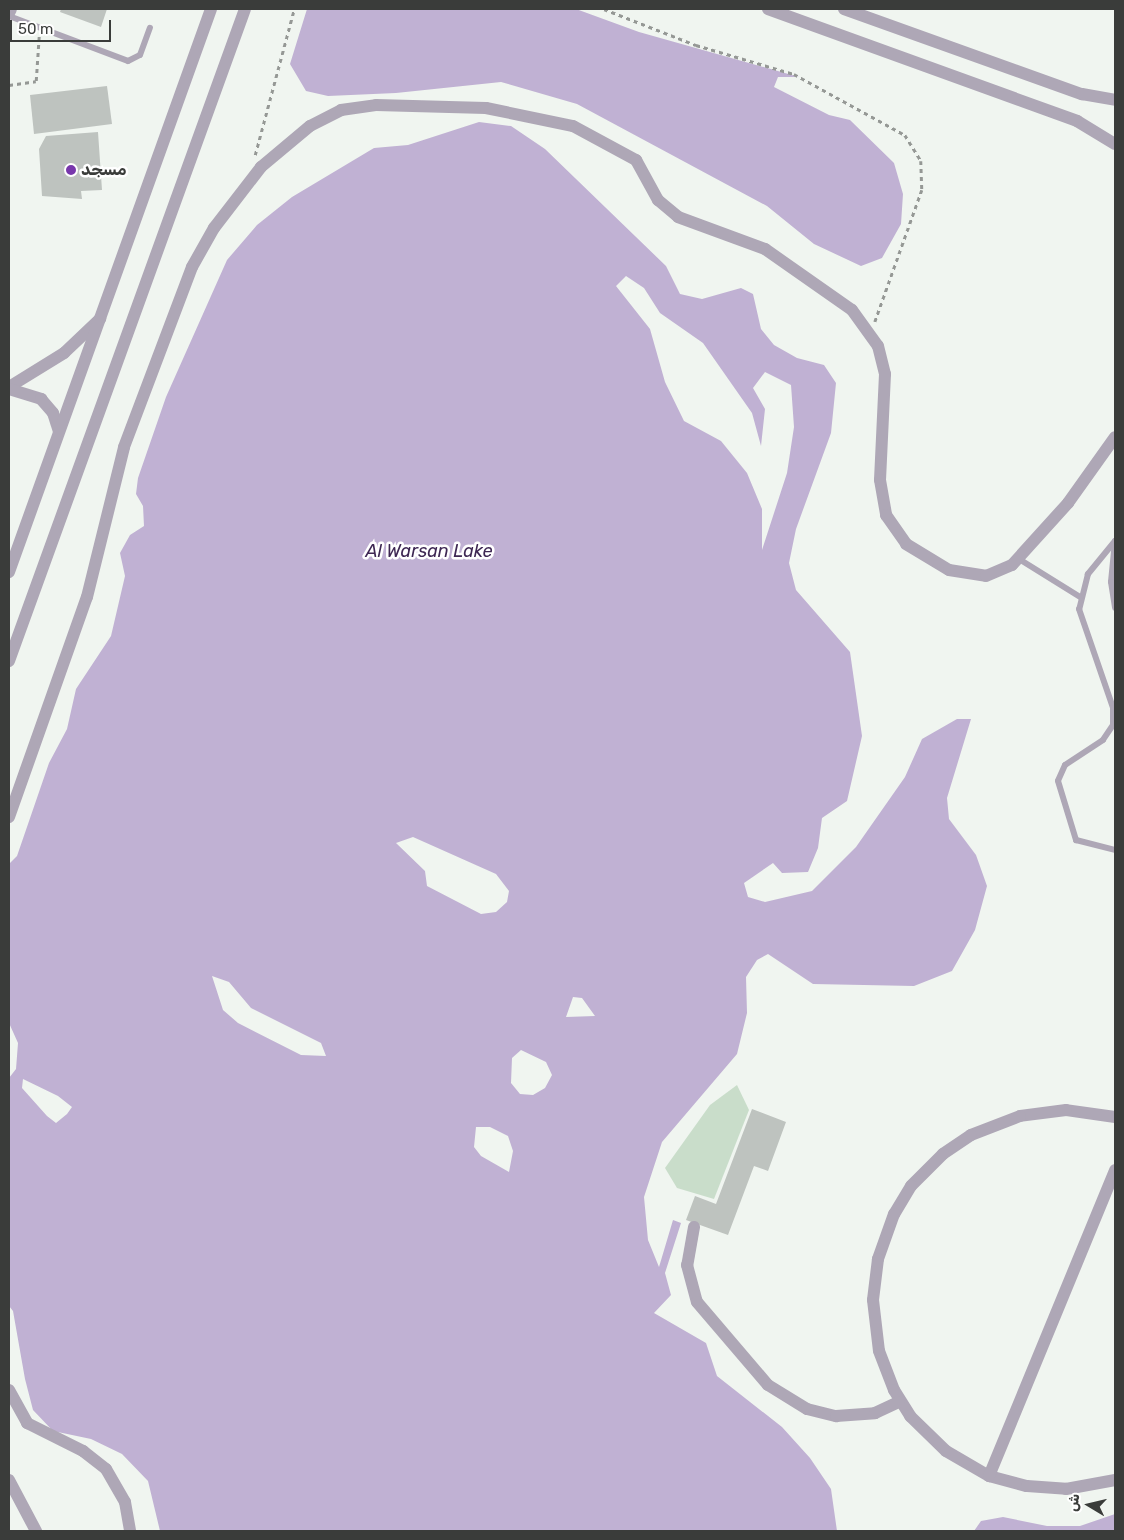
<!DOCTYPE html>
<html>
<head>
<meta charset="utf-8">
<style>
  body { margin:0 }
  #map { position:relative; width:1124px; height:1540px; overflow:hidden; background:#f0f5f0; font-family:Rubik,Vazirmatn,sans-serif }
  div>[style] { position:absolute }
  .green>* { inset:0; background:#c9ddca }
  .water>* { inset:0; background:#c0b1d3 }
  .building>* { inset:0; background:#bec3bf }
  .path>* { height:2.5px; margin-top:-1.25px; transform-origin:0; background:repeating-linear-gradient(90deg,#959895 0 4px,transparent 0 8px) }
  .service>* { height:6px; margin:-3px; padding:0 3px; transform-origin:3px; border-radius:3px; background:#aea7b6 }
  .minor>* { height:12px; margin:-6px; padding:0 6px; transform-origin:6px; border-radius:6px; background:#aea7b6 }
  .tertiary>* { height:12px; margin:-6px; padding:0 6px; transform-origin:6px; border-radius:6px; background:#aea7b6 }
  .dots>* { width:14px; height:14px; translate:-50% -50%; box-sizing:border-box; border:2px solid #fff; border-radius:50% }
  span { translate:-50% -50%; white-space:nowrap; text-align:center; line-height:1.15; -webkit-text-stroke:5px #fff; paint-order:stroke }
  .poi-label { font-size:16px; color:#3a3c3a; font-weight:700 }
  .left { translate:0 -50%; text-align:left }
  .water-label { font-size:18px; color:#3e2753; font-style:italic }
  .frame { position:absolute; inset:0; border:10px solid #3a3c3a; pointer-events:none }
  .north { position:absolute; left:1064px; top:1480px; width:50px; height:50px; -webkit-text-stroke:4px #fff; paint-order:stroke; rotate:279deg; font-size:14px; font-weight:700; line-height:20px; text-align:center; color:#3a3c3a }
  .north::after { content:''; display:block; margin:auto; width:18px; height:22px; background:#3a3c3a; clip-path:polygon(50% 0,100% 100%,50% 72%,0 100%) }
  .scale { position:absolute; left:10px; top:20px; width:101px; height:22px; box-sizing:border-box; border:2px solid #3a3c3a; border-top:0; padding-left:6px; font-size:15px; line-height:18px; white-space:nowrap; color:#3a3c3a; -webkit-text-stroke:4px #fff; paint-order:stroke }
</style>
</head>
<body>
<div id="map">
  <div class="green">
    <div style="clip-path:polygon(737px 1085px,749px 1110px,714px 1199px,677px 1188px,665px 1168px,710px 1105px)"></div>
  </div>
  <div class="water">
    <div style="clip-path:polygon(307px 9px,576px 9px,639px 32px,799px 77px,778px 77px,774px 87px,829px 115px,850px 120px,894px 163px,903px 194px,901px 224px,882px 258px,861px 266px,814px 244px,767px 206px,577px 104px,501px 82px,396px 93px,328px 96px,306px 91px,290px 64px)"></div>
    <div style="clip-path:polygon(evenodd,479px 122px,511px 126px,545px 149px,666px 266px,680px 294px,702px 299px,741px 288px,753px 294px,761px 329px,774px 345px,797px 358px,824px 365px,836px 383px,831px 433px,796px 529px,789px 563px,796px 590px,850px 652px,862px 736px,847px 801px,822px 818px,818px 848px,808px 872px,782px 873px,773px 863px,744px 883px,748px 897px,765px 902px,812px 891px,856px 847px,905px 777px,922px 739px,957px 719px,971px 719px,947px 798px,949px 819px,976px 855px,987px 886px,975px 930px,952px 971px,914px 986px,813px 984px,768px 954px,757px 960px,746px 977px,747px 1013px,737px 1054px,662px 1142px,644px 1197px,648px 1240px,659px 1267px,673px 1220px,681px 1223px,665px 1273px,671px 1295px,654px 1313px,706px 1343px,717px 1376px,782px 1427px,810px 1458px,831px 1489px,837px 1531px,160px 1531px,148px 1481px,122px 1454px,91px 1439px,53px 1431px,33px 1410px,25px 1379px,13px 1311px,9px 1306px,9px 1078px,16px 1069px,18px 1043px,9px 1023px,9px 864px,17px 856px,49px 763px,67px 729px,76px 689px,111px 636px,125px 576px,120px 553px,130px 535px,144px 526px,143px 506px,136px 494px,138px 478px,166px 397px,227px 260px,257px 225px,292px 197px,374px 148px,408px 145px,479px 122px,626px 276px,644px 288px,660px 313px,703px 343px,752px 413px,761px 446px,765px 409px,753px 388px,765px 372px,791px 385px,794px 427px,787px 473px,762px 550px,762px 509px,747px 473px,721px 441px,684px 421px,665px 382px,650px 329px,616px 286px,626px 276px,479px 122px,413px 837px,496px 874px,509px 891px,507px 902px,496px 912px,481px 914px,427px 886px,425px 871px,396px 843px,413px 837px,479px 122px,212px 976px,229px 982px,251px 1008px,321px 1043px,326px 1056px,301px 1055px,238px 1023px,223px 1010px,212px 976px,479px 122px,573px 997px,582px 998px,595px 1016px,566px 1017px,573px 997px,479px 122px,521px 1050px,546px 1062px,552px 1075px,545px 1088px,533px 1095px,520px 1094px,511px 1083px,512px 1058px,521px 1050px,479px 122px,23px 1079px,58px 1096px,72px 1107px,67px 1114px,56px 1123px,47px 1116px,22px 1088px,23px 1079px,479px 122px,476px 1127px,490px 1127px,508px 1136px,513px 1151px,509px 1172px,481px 1156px,474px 1147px,476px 1127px)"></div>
    <div style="clip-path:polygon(1115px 1514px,1115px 1531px,974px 1531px,981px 1521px,1003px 1517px,1047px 1526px,1080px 1526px)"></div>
  </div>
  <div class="building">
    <div style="clip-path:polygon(61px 9px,107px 9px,101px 27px,60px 12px)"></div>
    <div style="clip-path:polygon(107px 86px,112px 124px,34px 134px,30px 95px)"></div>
    <div style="clip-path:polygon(98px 132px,102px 190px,81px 191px,82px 199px,42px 196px,39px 149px,46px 136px)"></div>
    <div style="clip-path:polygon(752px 1109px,786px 1122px,768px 1171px,754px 1166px,728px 1235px,686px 1220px,695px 1196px,716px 1204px)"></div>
  </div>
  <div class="path">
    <div style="left:604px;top:9px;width:99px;rotate:21.4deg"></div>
    <div style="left:696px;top:45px;width:102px;rotate:16.5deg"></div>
    <div style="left:794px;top:74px;width:127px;rotate:28.8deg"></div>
    <div style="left:905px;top:135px;width:31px;rotate:58deg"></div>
    <div style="left:921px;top:161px;width:29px;rotate:88deg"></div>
    <div style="left:922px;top:190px;width:140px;rotate:109.6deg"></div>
    <div style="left:9px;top:85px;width:27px;rotate:-8deg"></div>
    <div style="left:36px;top:81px;width:45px;rotate:-86.2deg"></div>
    <div style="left:255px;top:155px;width:151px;rotate:-75deg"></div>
  </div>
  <div class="service">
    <div style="left:9px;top:16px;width:127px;rotate:20.7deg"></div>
    <div style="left:128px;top:61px;width:13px;rotate:-27deg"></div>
    <div style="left:140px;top:55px;width:29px;rotate:-70deg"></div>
    <div style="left:1115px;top:541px;width:43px;rotate:129.3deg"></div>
    <div style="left:1088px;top:574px;width:36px;rotate:104deg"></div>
    <div style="left:1079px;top:609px;width:105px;rotate:71deg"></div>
    <div style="left:1113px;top:708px;width:17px;rotate:90deg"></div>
    <div style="left:1113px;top:725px;width:18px;rotate:124deg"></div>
    <div style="left:1103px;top:740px;width:45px;rotate:146.7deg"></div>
    <div style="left:1065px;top:765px;width:17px;rotate:114deg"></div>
    <div style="left:1058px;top:781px;width:62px;rotate:73deg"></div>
    <div style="left:1076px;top:840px;width:40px;rotate:14.4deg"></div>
    <div style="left:1115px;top:541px;width:41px;rotate:95.6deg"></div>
    <div style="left:1111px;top:582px;width:26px;rotate:81deg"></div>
    <div style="left:1019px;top:559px;width:72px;rotate:31.9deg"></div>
  </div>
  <div class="minor">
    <div style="left:9px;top:13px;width:4px;rotate:-63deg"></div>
    <div style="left:9px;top:387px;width:65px;rotate:-31.7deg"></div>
    <div style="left:64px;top:353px;width:50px;rotate:-43.4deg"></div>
    <div style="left:9px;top:389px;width:34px;rotate:17deg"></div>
    <div style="left:41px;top:399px;width:18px;rotate:49deg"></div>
    <div style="left:53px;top:413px;width:19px;rotate:72deg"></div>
    <div style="left:9px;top:817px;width:233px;rotate:-70.5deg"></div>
    <div style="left:87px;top:597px;width:154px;rotate:-76.1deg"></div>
    <div style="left:124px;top:447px;width:192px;rotate:-69.3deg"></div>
    <div style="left:192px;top:267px;width:45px;rotate:-60.6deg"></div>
    <div style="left:214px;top:228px;width:77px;rotate:-52.4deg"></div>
    <div style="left:261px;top:167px;width:64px;rotate:-39.9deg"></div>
    <div style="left:310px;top:126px;width:35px;rotate:-27deg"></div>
    <div style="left:341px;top:110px;width:35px;rotate:-8deg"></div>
    <div style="left:376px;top:105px;width:110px;rotate:1.6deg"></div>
    <div style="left:486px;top:108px;width:89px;rotate:11.7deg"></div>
    <div style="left:573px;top:126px;width:72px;rotate:28.4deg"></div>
    <div style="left:636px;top:160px;width:46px;rotate:61.2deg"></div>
    <div style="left:658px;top:200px;width:26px;rotate:40deg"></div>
    <div style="left:678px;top:217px;width:93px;rotate:20.2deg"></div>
    <div style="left:765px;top:249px;width:106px;rotate:35deg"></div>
    <div style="left:852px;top:310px;width:44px;rotate:54.2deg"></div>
    <div style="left:878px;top:346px;width:29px;rotate:76deg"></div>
    <div style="left:885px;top:374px;width:106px;rotate:92.7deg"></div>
    <div style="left:880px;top:480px;width:36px;rotate:80deg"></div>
    <div style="left:886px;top:515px;width:35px;rotate:55deg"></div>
    <div style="left:906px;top:544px;width:50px;rotate:31.2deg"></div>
    <div style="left:949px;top:570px;width:37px;rotate:9deg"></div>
    <div style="left:986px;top:576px;width:28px;rotate:-23deg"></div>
    <div style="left:1012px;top:565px;width:84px;rotate:-47.9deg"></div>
    <div style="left:1068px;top:503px;width:81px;rotate:-54.5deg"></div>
    <div style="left:1115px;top:1117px;width:49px;rotate:-171.9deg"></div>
    <div style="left:1066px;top:1110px;width:46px;rotate:172.6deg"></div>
    <div style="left:1020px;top:1116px;width:53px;rotate:158.8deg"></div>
    <div style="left:971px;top:1135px;width:34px;rotate:146deg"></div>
    <div style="left:943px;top:1154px;width:45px;rotate:135deg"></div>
    <div style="left:911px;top:1186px;width:33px;rotate:121deg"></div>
    <div style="left:894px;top:1214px;width:48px;rotate:109.6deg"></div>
    <div style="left:878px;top:1259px;width:41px;rotate:97deg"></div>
    <div style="left:873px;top:1300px;width:51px;rotate:83.3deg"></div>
    <div style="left:879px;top:1351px;width:42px;rotate:69deg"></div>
    <div style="left:894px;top:1390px;width:31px;rotate:58deg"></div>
    <div style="left:910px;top:1416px;width:50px;rotate:44.2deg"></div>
    <div style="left:946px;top:1451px;width:50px;rotate:30.2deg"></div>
    <div style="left:989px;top:1476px;width:39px;rotate:15deg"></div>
    <div style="left:1027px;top:1486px;width:39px;rotate:4deg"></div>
    <div style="left:1066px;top:1489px;width:50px;rotate:-10.4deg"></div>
    <div style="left:694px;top:1227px;width:39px;rotate:100deg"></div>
    <div style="left:687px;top:1265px;width:38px;rotate:75deg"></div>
    <div style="left:697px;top:1302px;width:109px;rotate:49.5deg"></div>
    <div style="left:768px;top:1385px;width:46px;rotate:31.6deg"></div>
    <div style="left:807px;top:1409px;width:30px;rotate:14deg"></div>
    <div style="left:836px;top:1416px;width:39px;rotate:-4deg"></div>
    <div style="left:875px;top:1413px;width:26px;rotate:-25deg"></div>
    <div style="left:9px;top:1390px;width:38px;rotate:61deg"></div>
    <div style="left:27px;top:1423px;width:63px;rotate:26.6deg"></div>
    <div style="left:83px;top:1451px;width:29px;rotate:38deg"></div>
    <div style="left:106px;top:1469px;width:38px;rotate:60deg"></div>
    <div style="left:125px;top:1502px;width:29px;rotate:80deg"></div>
    <div style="left:989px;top:1476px;width:331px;rotate:-67.6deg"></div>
  </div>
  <div class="tertiary">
    <div style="left:768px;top:9px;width:329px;rotate:19.9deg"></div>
    <div style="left:1077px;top:121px;width:44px;rotate:31.2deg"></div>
    <div style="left:844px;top:9px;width:253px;rotate:19.7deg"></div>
    <div style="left:1082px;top:94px;width:34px;rotate:10deg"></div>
    <div style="left:9px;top:572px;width:598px;rotate:-70.26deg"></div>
    <div style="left:9px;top:661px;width:693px;rotate:-70.1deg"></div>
    <div style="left:9px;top:1480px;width:58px;rotate:62.1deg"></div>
  </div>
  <div class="dots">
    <div style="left:71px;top:170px;background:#7837ac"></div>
  </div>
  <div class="poi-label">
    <span class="left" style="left:81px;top:170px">مسجد</span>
  </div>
  <div class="water-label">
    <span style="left:429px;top:551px">Al Warsan Lake</span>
  </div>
  <div class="frame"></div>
  <div class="north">ش</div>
  <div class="scale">50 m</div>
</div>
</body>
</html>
